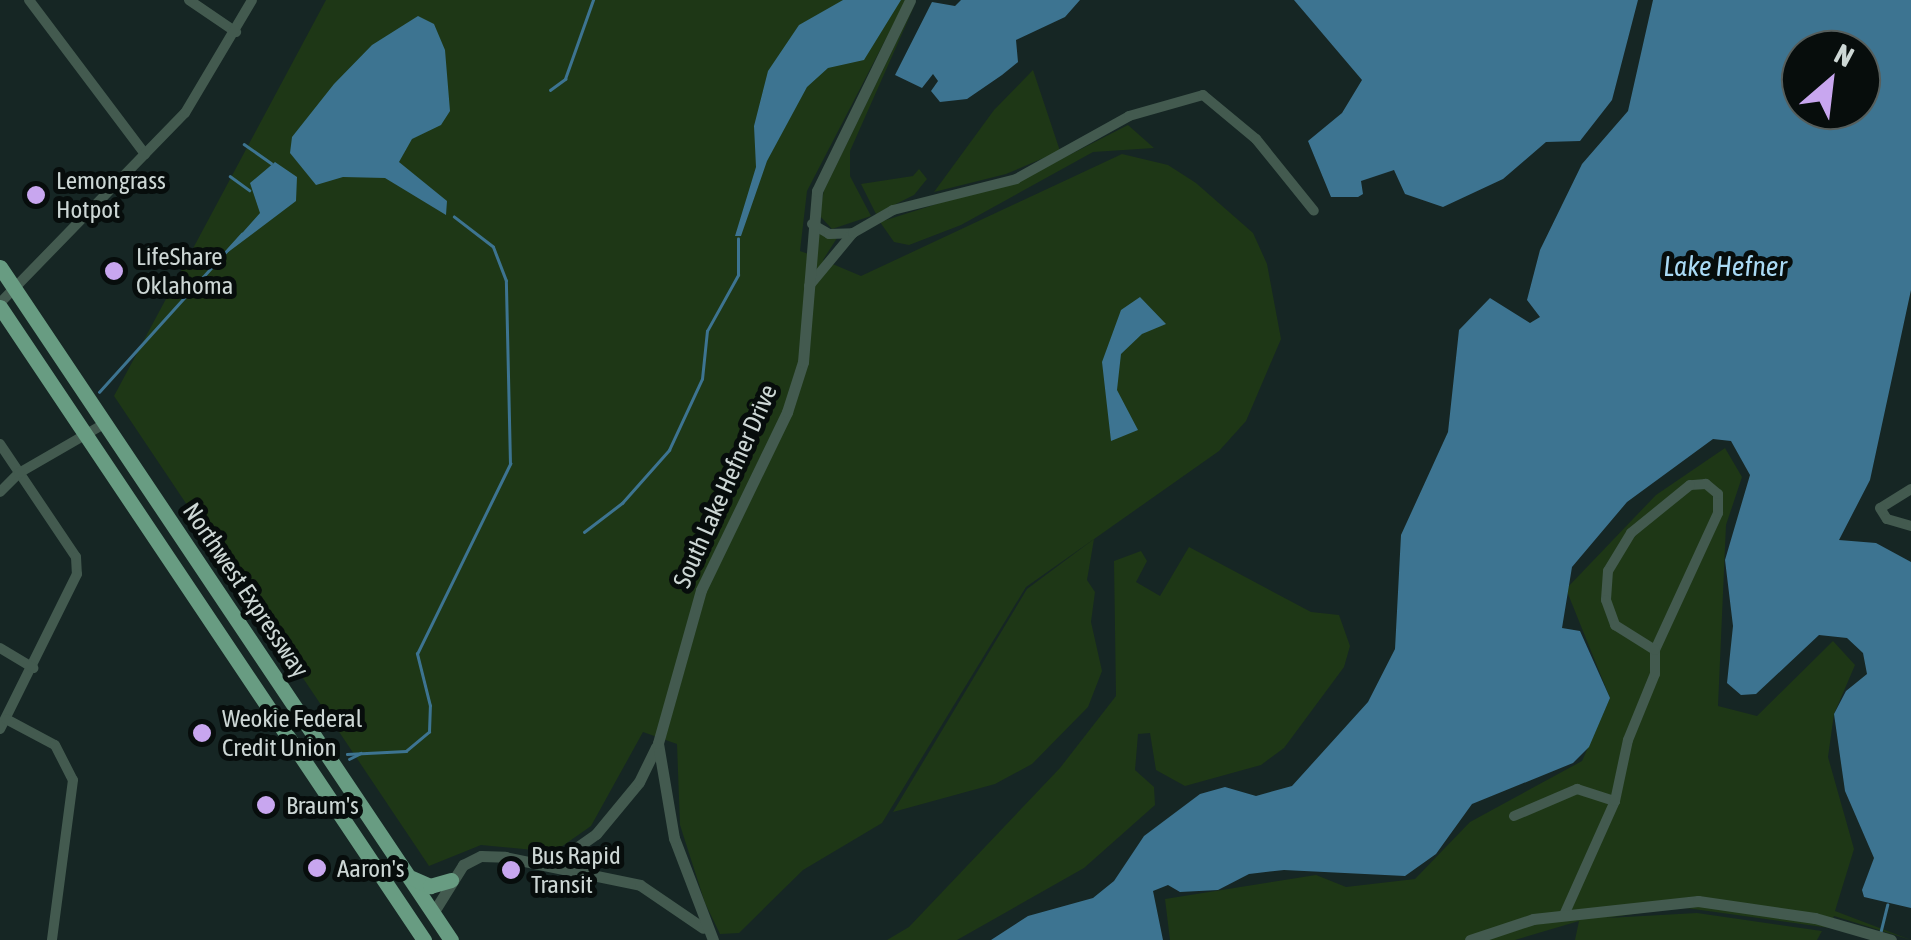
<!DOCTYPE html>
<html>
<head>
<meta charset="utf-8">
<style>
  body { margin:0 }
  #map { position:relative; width:1911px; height:940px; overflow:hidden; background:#162624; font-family:"Asap Condensed",sans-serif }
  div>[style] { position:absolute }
  .green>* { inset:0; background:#1e3716 }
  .water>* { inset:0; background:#3d7491 }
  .stream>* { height:2.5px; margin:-1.25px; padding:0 1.25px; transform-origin:1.25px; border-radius:1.25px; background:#3d7491 }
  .minor>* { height:10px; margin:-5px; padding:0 5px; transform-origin:5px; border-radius:5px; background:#435a4f }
  .tertiary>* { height:11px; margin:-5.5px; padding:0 5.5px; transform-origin:5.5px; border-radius:5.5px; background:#435a4f }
  .trunk>* { height:15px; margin:-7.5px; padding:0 7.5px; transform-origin:7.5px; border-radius:7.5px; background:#689c82 }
  .dots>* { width:28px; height:28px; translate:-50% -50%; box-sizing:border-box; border:5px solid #070d0c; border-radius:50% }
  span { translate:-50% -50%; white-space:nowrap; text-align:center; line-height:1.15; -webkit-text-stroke:10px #070d0c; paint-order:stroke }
  .poi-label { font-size:25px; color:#cdd7d5 }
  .left { translate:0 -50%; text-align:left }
  .street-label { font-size:25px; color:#cdd7d5 }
  .water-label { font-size:28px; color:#aadaf5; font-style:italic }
  .north { position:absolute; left:1781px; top:30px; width:100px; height:100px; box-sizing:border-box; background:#070d0c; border:2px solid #565e5c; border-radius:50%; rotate:28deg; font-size:28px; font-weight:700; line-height:40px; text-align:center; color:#cdd7d5 }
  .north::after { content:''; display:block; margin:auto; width:35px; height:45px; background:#c8a6ef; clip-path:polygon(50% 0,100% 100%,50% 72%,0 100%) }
</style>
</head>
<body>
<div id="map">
  <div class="green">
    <div style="clip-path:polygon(326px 0,906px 0,807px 191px,800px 251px,814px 256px,818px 233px,837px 238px,823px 260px,861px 276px,1122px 154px,1168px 165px,1196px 183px,1253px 233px,1267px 264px,1281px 339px,1246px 421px,1219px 451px,1026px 587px,882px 823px,803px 870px,739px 933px,720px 934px,705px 903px,680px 825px,677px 744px,643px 732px,591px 826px,554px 852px,481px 845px,429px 866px,114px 396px)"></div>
    <div style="clip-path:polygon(917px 0,850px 151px,850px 176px,871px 216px,832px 229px,819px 215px,824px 190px)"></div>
    <div style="clip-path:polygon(1033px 70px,1060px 151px,1006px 174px,934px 192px,994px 110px)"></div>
    <div style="clip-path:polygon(1128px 125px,1154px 148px,1093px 152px,961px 225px,909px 245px,894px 242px,880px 222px,1034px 173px)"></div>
    <div style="clip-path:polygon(919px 169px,927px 179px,914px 195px,876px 214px,861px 184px,913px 176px)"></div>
    <div style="clip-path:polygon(1725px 448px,1742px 477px,1726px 525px,1718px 706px,1757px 716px,1833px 641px,1855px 665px,1834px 714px,1828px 757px,1854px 849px,1835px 911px,1911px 940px,1834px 916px,1830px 928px,1679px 907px,1607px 918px,1697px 913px,1822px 931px,1817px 940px,1575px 940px,1579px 921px,1515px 940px,1170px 940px,1165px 899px,1316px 875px,1346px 887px,1415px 879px,1470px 822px,1582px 761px,1610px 698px,1566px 589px,1656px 495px)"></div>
    <div style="clip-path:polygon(1094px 539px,1087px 580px,1095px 592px,1091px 622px,1102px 671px,1088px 707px,1032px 764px,995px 784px,893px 812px,1027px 589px)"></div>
    <div style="clip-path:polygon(1189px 547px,1311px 612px,1339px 615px,1350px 646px,1344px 667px,1284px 748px,1261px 765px,1185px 786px,1156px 770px,1150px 733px,1138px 734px,1135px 770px,1154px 787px,1155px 805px,1084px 868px,957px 940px,887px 940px,909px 927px,1060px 768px,1116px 696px,1114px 561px,1141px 551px,1147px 561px,1136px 582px,1160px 596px)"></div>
  </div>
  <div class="water">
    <div style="clip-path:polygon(843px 0,901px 0,864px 60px,828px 68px,807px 87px,767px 161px,741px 236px,735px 236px,756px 167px,754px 126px,768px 71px,799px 25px)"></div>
    <div style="clip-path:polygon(961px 0,1080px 0,1065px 17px,1016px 40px,1018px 62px,1002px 75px,967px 99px,940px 102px,931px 91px,938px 81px,933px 74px,922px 88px,895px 75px,932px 2px,955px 6px)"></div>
    <div style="clip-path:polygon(1294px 0,1638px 0,1612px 100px,1580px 141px,1546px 142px,1503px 179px,1443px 207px,1405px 194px,1394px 170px,1361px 181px,1363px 194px,1358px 197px,1331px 197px,1308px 141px,1342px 113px,1362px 80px)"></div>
    <div style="clip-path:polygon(evenodd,1653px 0,1911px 0,1911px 290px,1870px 480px,1839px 540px,1876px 543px,1911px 562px,1911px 908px,1864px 897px,1862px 890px,1874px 858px,1845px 791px,1834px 714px,1846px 691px,1867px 674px,1863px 653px,1847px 638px,1819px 635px,1756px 694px,1741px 695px,1727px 683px,1733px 626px,1725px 560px,1750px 475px,1731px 441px,1713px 439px,1627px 502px,1572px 567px,1562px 628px,1580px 631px,1610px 698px,1589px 747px,1573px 763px,1472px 804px,1436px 854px,1405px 876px,1284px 870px,1249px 874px,1218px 890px,1180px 892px,1168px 885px,1153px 891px,1163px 940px,991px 940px,1028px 916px,1093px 898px,1114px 881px,1144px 836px,1200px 794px,1225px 787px,1256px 796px,1292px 786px,1368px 702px,1395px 649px,1401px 535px,1448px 432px,1459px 330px,1490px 298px,1530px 323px,1540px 317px,1527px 300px,1540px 250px,1582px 164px,1628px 111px,1653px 0,1801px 50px,1861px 50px,1861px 110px,1801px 110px,1801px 50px)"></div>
    <div style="clip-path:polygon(418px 16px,434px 24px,445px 50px,450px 111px,441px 125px,412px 139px,399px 162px,447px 201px,446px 215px,385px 178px,343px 177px,316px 185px,290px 153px,292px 137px,334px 84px,372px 45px)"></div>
    <div style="clip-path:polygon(275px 162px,297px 177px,296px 201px,219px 259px,260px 213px,250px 183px)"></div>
    <div style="clip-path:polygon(1140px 297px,1166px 324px,1142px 334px,1121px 354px,1117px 390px,1138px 430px,1111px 441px,1102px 362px,1121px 310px)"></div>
  </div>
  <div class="stream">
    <div style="left:550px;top:90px;width:19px;rotate:-36deg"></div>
    <div style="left:565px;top:79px;width:84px;rotate:-70.5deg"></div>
    <div style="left:244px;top:144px;width:33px;rotate:35deg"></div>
    <div style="left:230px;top:176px;width:24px;rotate:36deg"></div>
    <div style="left:99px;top:392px;width:213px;rotate:-47.9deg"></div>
    <div style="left:584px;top:532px;width:48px;rotate:-37.3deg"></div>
    <div style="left:622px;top:503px;width:71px;rotate:-48.4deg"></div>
    <div style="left:669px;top:450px;width:78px;rotate:-65.1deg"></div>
    <div style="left:702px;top:379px;width:48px;rotate:-84.1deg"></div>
    <div style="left:707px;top:331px;width:64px;rotate:-61deg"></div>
    <div style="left:738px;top:275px;width:36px;rotate:-90deg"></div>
    <div style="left:347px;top:754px;width:59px;rotate:-2.9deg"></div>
    <div style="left:406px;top:751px;width:30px;rotate:-40deg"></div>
    <div style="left:429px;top:732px;width:26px;rotate:-88deg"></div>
    <div style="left:430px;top:706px;width:54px;rotate:-104deg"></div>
    <div style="left:417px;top:654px;width:212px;rotate:-63.9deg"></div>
    <div style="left:510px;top:464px;width:183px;rotate:-91.3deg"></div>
    <div style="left:506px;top:281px;width:36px;rotate:-111deg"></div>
    <div style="left:493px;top:247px;width:49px;rotate:-142.4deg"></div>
    <div style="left:349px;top:759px;width:13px;rotate:-27deg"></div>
    <div style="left:1880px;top:934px;width:30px;rotate:-76deg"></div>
  </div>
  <div class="minor">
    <div style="left:29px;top:0;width:193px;rotate:53deg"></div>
    <div style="left:189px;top:0;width:57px;rotate:34.2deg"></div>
    <div style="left:812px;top:224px;width:20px;rotate:30deg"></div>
    <div style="left:829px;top:234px;width:24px;rotate:-2deg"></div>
    <div style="left:809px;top:286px;width:69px;rotate:-50.3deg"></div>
    <div style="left:853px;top:233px;width:46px;rotate:-29.9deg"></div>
    <div style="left:893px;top:210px;width:127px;rotate:-14.1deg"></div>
    <div style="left:1016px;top:179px;width:129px;rotate:-29.1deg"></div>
    <div style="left:1129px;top:116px;width:77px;rotate:-15.8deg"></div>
    <div style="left:1203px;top:95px;width:69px;rotate:39.7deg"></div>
    <div style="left:1256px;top:139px;width:92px;rotate:51.1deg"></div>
    <div style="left:0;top:303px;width:265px;rotate:-45.8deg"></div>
    <div style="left:185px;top:113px;width:131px;rotate:-59.3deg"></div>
    <div style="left:0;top:444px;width:136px;rotate:56.1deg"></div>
    <div style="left:76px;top:557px;width:17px;rotate:87deg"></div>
    <div style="left:77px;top:574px;width:173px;rotate:116.4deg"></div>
    <div style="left:1911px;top:489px;width:36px;rotate:148deg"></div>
    <div style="left:1880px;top:508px;width:13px;rotate:58deg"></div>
    <div style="left:1887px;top:519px;width:25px;rotate:16deg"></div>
    <div style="left:0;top:492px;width:27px;rotate:-45deg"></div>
    <div style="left:19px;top:473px;width:98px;rotate:-30deg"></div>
    <div style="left:0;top:648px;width:39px;rotate:31deg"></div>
    <div style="left:6px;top:719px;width:55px;rotate:28deg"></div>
    <div style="left:55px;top:745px;width:39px;rotate:63deg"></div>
    <div style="left:73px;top:780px;width:161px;rotate:97.5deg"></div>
    <div style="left:1514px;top:816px;width:69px;rotate:-23.2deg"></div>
    <div style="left:1577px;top:789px;width:40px;rotate:18deg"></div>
    <div style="left:1564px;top:915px;width:125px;rotate:-65.9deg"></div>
    <div style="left:1615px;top:801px;width:62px;rotate:-78deg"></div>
    <div style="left:1628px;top:740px;width:71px;rotate:-67.8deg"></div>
    <div style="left:1655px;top:674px;width:24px;rotate:-90deg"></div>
    <div style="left:1655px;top:650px;width:151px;rotate:-65.3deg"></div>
    <div style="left:1718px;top:513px;width:19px;rotate:-90deg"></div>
    <div style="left:1718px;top:494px;width:16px;rotate:-140deg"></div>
    <div style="left:1706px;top:484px;width:16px;rotate:176deg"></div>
    <div style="left:1690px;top:485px;width:76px;rotate:140.9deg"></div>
    <div style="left:1631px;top:533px;width:44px;rotate:121.2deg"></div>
    <div style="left:1608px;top:571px;width:29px;rotate:94deg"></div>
    <div style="left:1606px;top:600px;width:27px;rotate:70deg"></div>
    <div style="left:1615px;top:625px;width:47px;rotate:32deg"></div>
  </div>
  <div class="tertiary">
    <div style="left:552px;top:865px;width:54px;rotate:-35.2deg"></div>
    <div style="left:596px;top:834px;width:67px;rotate:-50.4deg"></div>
    <div style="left:639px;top:782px;width:39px;rotate:-64deg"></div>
    <div style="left:433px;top:913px;width:57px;rotate:-58deg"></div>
    <div style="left:463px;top:865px;width:20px;rotate:-27deg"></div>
    <div style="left:481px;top:856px;width:24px;rotate:2deg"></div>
    <div style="left:505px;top:857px;width:138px;rotate:11.7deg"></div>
    <div style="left:640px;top:885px;width:76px;rotate:34.3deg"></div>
    <div style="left:713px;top:940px;width:109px;rotate:-110.9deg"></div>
    <div style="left:674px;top:838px;width:96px;rotate:-99.6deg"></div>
    <div style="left:658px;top:743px;width:159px;rotate:-74.3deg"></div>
    <div style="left:701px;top:590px;width:198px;rotate:-64.2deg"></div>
    <div style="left:787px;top:412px;width:52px;rotate:-72.3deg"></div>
    <div style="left:803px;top:362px;width:172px;rotate:-85.3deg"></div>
    <div style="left:817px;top:191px;width:212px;rotate:-64deg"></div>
    <div style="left:1470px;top:940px;width:66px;rotate:-18.4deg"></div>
    <div style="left:1533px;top:919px;width:166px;rotate:-6.2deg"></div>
    <div style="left:1698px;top:901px;width:118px;rotate:8.3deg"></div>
    <div style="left:1815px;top:918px;width:79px;rotate:16.1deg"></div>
  </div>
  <div class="trunk">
    <div style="left:0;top:267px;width:810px;rotate:56.17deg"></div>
    <div style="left:0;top:307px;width:762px;rotate:56.18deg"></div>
    <div style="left:412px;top:878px;width:20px;rotate:24deg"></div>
    <div style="left:430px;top:886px;width:22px;rotate:-16deg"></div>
  </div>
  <div class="dots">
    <div style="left:36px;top:195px;background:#c8a6ef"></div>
    <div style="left:114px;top:271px;background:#c8a6ef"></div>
    <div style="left:202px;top:733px;background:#c8a6ef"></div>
    <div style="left:266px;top:805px;background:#c8a6ef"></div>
    <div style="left:317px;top:868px;background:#c8a6ef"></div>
    <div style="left:511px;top:870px;background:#c8a6ef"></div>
  </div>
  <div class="poi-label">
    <span class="left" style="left:56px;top:195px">Lemongrass<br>Hotpot</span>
    <span class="left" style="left:136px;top:271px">LifeShare<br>Oklahoma</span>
    <span class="left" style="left:222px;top:733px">Weokie Federal<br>Credit Union</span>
    <span class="left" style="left:286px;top:805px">Braum's</span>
    <span class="left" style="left:531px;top:870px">Bus Rapid<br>Transit</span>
    <span class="left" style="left:337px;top:868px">Aaron's</span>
  </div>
  <div class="street-label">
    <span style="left:725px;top:486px;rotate:-66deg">South Lake Hefner Drive</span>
    <span style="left:246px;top:590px;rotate:56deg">Northwest Expressway</span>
  </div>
  <div class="water-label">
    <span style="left:1725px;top:266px">Lake Hefner</span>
  </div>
  <div class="north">N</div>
</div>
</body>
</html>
